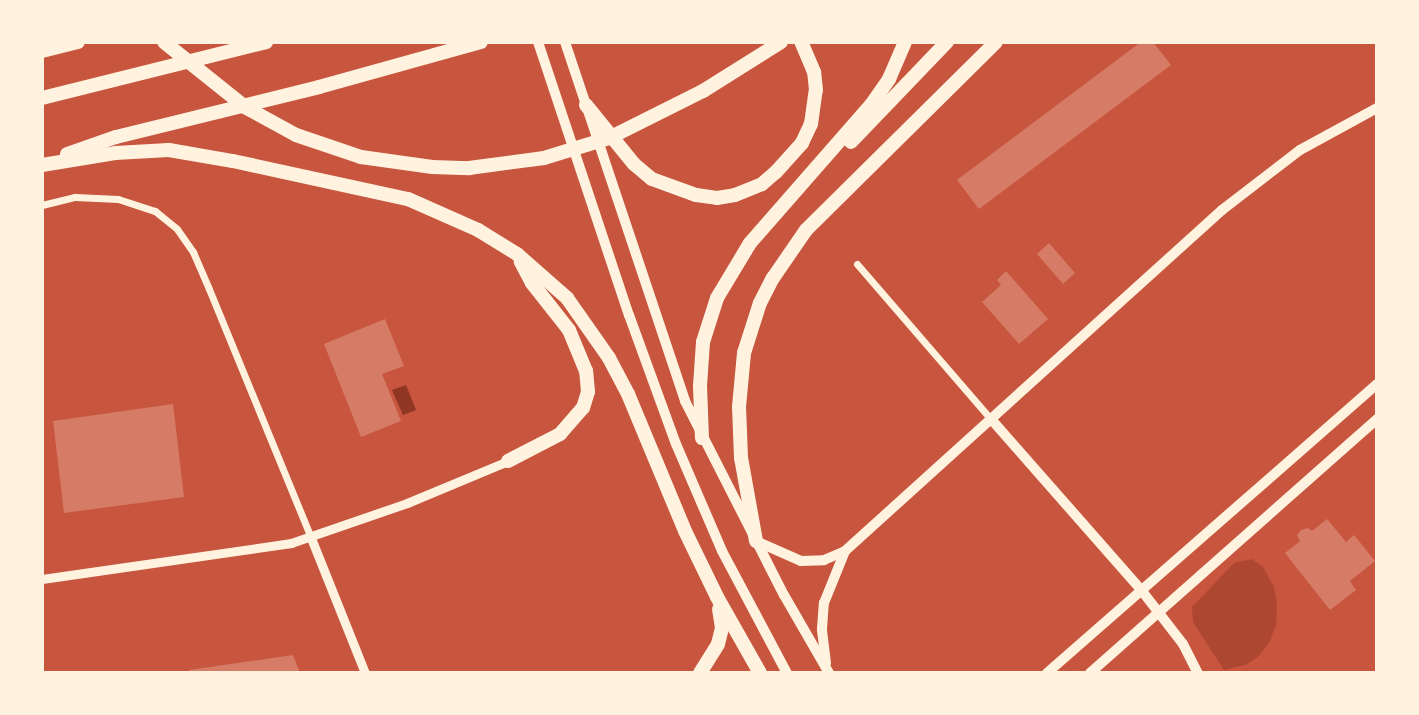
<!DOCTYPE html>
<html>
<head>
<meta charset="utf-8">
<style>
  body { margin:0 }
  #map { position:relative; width:1419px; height:715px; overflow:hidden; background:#c8553d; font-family:"Roboto Condensed",sans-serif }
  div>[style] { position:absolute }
  .green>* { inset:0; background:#ae4732 }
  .water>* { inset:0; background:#8f3625 }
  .building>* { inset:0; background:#d67c66 }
  .minor>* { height:7px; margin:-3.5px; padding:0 3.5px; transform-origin:3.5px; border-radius:3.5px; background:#fff3e0 }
  .tertiary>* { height:9px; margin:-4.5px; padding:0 4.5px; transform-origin:4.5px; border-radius:4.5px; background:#fff3e0 }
  .secondary>* { height:10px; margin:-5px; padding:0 5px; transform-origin:5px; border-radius:5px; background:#fff3e0 }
  .primary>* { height:10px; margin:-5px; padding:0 5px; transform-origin:5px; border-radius:5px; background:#fff3e0 }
  .motorway>* { height:14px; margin:-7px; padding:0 7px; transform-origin:7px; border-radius:7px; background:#fff3e0 }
  span { translate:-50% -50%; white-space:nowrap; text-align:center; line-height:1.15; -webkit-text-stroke:7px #fff3e0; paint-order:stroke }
  .frame { position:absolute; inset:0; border:44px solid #fff3e0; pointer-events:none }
</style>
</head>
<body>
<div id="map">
  <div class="green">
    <div style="clip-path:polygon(1252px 559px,1263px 567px,1274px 587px,1277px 605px,1276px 625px,1270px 641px,1258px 657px,1245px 665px,1224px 670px,1193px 622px,1192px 607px,1234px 563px)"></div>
  </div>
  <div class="water">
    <div style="clip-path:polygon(406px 385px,416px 410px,403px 415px,392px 390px)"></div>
  </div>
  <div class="building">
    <div style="clip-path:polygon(1141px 42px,1153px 42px,1171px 65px,979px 209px,957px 180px)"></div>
    <div style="clip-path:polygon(1049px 243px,1075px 273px,1063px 284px,1037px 254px)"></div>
    <div style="clip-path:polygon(1006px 271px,1048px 319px,1019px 344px,982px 302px,1001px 285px,997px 280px)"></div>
    <div style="clip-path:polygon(385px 319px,404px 366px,382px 374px,401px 421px,361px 437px,324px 344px)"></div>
    <div style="clip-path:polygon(173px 404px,184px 497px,64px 513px,53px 421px)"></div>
    <div style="clip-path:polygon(1327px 519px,1346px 542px,1354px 535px,1375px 561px,1350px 581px,1356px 590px,1330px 610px,1285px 553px,1300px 541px,1297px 535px,1301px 530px,1308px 528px,1312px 531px)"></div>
    <div style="clip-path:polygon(293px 655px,300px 673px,191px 673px,189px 670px)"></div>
  </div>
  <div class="minor">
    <div style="left:42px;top:205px;width:34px;rotate:-14deg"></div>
    <div style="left:75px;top:197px;width:43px;rotate:2.7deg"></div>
    <div style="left:118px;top:199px;width:39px;rotate:18deg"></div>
    <div style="left:155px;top:211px;width:28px;rotate:39deg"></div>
    <div style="left:177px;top:229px;width:28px;rotate:55deg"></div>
    <div style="left:193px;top:252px;width:40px;rotate:66.6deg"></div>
    <div style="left:209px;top:289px;width:269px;rotate:67.7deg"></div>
    <div style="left:857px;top:264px;width:205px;rotate:49.2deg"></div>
  </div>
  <div class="tertiary">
    <div style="left:311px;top:538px;width:145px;rotate:68.2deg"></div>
    <div style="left:42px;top:579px;width:252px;rotate:-8.2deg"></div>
    <div style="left:291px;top:543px;width:123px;rotate:-19deg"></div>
    <div style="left:407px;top:503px;width:109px;rotate:-22.6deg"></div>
  </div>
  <div class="secondary">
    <div style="left:991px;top:419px;width:229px;rotate:48.7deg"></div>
    <div style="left:845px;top:551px;width:508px;rotate:-42.13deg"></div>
    <div style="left:1222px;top:210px;width:98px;rotate:-37.6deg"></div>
    <div style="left:1300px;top:150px;width:88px;rotate:-28.6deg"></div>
  </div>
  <div class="primary">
    <div style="left:538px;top:42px;width:288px;rotate:71.6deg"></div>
    <div style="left:629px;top:315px;width:137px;rotate:70deg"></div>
    <div style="left:676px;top:444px;width:116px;rotate:66.7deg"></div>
    <div style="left:722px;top:551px;width:138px;rotate:62deg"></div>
    <div style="left:565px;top:42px;width:379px;rotate:71.5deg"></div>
    <div style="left:685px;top:401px;width:218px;rotate:63deg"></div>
    <div style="left:784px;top:595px;width:90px;rotate:60deg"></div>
    <div style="left:756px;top:541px;width:49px;rotate:24deg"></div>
    <div style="left:801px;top:561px;width:23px;rotate:-2deg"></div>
    <div style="left:824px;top:560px;width:23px;rotate:-23deg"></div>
    <div style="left:1142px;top:591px;width:67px;rotate:52.3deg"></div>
    <div style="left:1183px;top:644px;width:33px;rotate:63deg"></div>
    <div style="left:826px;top:663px;width:34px;rotate:-97deg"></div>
    <div style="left:822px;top:629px;width:26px;rotate:-86deg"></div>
    <div style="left:824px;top:603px;width:56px;rotate:-68deg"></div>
    <div style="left:1047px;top:673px;width:439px;rotate:-41.2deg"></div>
    <div style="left:1090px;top:673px;width:383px;rotate:-41.5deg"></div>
  </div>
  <div class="motorway">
    <div style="left:164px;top:42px;width:104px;rotate:38.7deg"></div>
    <div style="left:245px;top:107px;width:58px;rotate:28.8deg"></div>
    <div style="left:296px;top:135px;width:69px;rotate:18.7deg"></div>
    <div style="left:361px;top:157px;width:72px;rotate:8deg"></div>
    <div style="left:432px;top:167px;width:37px;rotate:2deg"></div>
    <div style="left:469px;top:168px;width:76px;rotate:-7.6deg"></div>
    <div style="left:544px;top:158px;width:68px;rotate:-17.1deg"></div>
    <div style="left:609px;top:138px;width:105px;rotate:-26.6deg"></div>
    <div style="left:703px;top:91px;width:92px;rotate:-32.1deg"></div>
    <div style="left:42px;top:51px;width:37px;rotate:-14deg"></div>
    <div style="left:42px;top:98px;width:231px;rotate:-14deg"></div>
    <div style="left:586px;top:105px;width:76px;rotate:50.9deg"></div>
    <div style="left:634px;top:164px;width:23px;rotate:40deg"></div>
    <div style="left:652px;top:179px;width:47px;rotate:20deg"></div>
    <div style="left:696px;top:195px;width:21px;rotate:8deg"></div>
    <div style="left:717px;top:198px;width:18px;rotate:-9deg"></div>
    <div style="left:735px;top:195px;width:29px;rotate:-22deg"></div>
    <div style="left:762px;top:184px;width:18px;rotate:-41deg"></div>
    <div style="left:776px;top:172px;width:39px;rotate:-48deg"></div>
    <div style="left:802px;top:143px;width:21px;rotate:-65deg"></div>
    <div style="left:811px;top:124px;width:34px;rotate:-82deg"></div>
    <div style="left:816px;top:90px;width:18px;rotate:-96deg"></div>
    <div style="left:814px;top:72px;width:33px;rotate:-113deg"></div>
    <div style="left:851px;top:142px;width:139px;rotate:-46.2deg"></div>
    <div style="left:67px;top:154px;width:52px;rotate:-19.1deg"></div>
    <div style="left:116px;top:137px;width:209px;rotate:-13.8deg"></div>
    <div style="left:319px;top:87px;width:168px;rotate:-15.5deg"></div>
    <div style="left:42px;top:165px;width:74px;rotate:-9.3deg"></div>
    <div style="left:115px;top:153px;width:54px;rotate:-3.2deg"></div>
    <div style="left:169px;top:150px;width:65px;rotate:9.8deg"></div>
    <div style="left:233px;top:161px;width:179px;rotate:12.3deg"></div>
    <div style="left:408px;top:199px;width:77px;rotate:23.9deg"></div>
    <div style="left:478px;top:230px;width:46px;rotate:31.6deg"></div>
    <div style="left:517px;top:254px;width:67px;rotate:41.3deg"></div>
    <div style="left:567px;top:298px;width:73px;rotate:55deg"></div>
    <div style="left:609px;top:358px;width:41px;rotate:62.2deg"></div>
    <div style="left:628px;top:394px;width:148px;rotate:67.4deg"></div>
    <div style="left:685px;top:531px;width:73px;rotate:64.1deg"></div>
    <div style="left:717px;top:597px;width:87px;rotate:60.5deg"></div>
    <div style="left:702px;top:438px;width:52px;rotate:-92.2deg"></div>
    <div style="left:700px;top:386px;width:44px;rotate:-86.1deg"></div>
    <div style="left:703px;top:342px;width:46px;rotate:-72.3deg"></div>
    <div style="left:717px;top:298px;width:64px;rotate:-59deg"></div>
    <div style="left:750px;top:243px;width:184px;rotate:-48.8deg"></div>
    <div style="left:871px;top:105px;width:32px;rotate:-55deg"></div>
    <div style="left:889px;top:79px;width:40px;rotate:-66.6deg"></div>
    <div style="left:508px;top:461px;width:59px;rotate:-27.4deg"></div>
    <div style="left:560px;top:434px;width:35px;rotate:-49deg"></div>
    <div style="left:583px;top:408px;width:17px;rotate:-73deg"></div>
    <div style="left:588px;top:392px;width:21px;rotate:-95deg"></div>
    <div style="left:586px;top:371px;width:44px;rotate:-112.5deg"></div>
    <div style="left:569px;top:330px;width:60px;rotate:-128.2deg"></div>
    <div style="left:532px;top:283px;width:24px;rotate:-118deg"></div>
    <div style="left:756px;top:541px;width:84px;rotate:-100.2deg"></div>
    <div style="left:741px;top:458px;width:51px;rotate:-92.2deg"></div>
    <div style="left:739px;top:407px;width:54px;rotate:-84.7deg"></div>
    <div style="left:744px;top:353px;width:52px;rotate:-72.3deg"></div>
    <div style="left:760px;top:303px;width:28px;rotate:-63deg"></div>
    <div style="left:773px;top:278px;width:58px;rotate:-55.5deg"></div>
    <div style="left:806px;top:230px;width:267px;rotate:-44.7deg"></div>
    <div style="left:700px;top:673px;width:34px;rotate:-58deg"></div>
    <div style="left:718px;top:644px;width:16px;rotate:-76deg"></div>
    <div style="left:722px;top:628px;width:19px;rotate:-99deg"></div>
  </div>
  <div class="frame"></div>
</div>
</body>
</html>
